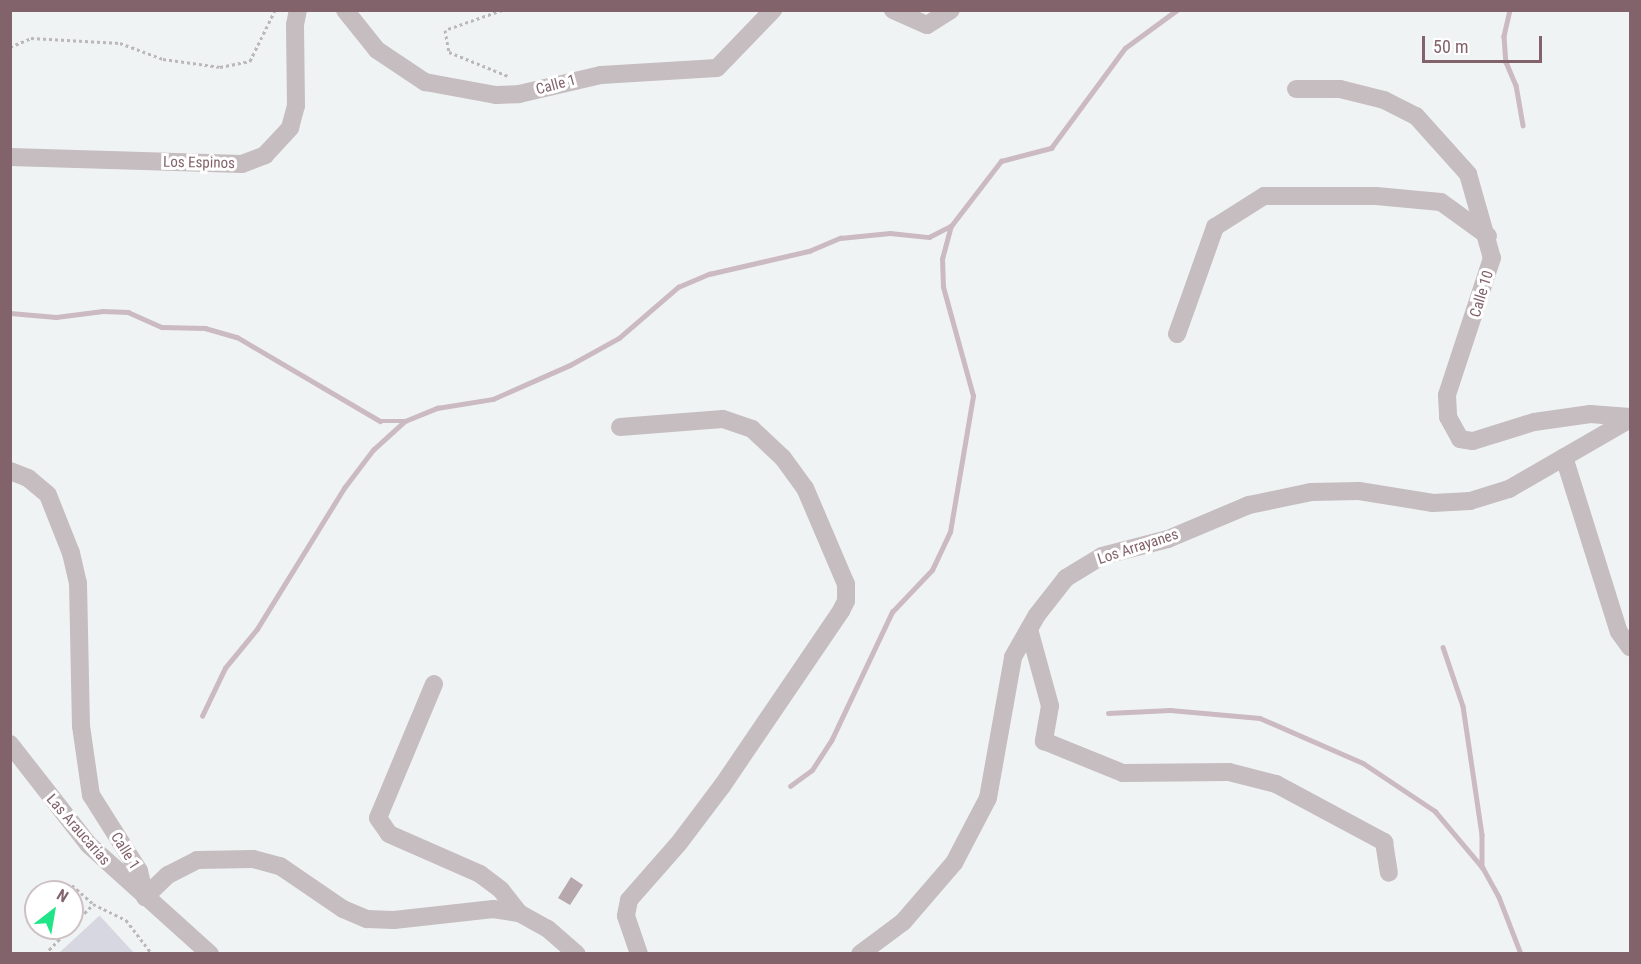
<!DOCTYPE html>
<html>
<head>
<meta charset="utf-8">
<style>
  body { margin:0 }
  #map { position:relative; width:1641px; height:964px; overflow:hidden; background:#f0f3f4; font-family:"Roboto Condensed",sans-serif }
  div>[style] { position:absolute }
  .green>* { inset:0; background:#d6d7e0 }
  .stream>* { height:4.5px; margin:-2.25px; padding:0 2.25px; transform-origin:2.25px; border-radius:2.25px; background:#cbbac1 }
  .building>* { inset:0; background:#b6a8ac }
  .path>* { height:3px; margin-top:-1.5px; transform-origin:0; background:repeating-linear-gradient(90deg,#bcb7b8 0 3px,transparent 0 6px) }
  .minor>* { height:18px; margin:-9px; padding:0 9px; transform-origin:9px; border-radius:9px; background:#c5bdbf }
  span { translate:-50% -50%; white-space:nowrap; text-align:center; line-height:1.15; -webkit-text-stroke:6px #fff; paint-order:stroke }
  .street-label { font-size:15px; color:#82636b }
  .frame { position:absolute; inset:0; border:12px solid #82636b; pointer-events:none }
  .north { position:absolute; left:24px; top:880px; width:60px; height:60px; box-sizing:border-box; background:#fff; border:2px solid #cdc1c4; border-radius:50%; rotate:31deg; font-size:16px; font-weight:700; line-height:24px; text-align:center; color:#82636b }
  .north::after { content:''; display:block; margin:auto; width:21px; height:27px; background:#20e488; clip-path:polygon(50% 0,100% 100%,50% 72%,0 100%) }
  .scale { position:absolute; left:1422px; top:36px; width:120px; height:27px; box-sizing:border-box; border:3px solid #82636b; border-top:0; padding-left:8px; font-size:18px; line-height:21px; white-space:nowrap; color:#82636b; -webkit-text-stroke:4px #fff; paint-order:stroke }
</style>
</head>
<body>
<div id="map">
  <div class="green">
    <div style="clip-path:polygon(100px 916px,134px 953px,59px 953px,99px 916px)"></div>
  </div>
  <div class="stream">
    <div style="left:1510px;top:10px;width:27px;rotate:103deg"></div>
    <div style="left:1504px;top:36px;width:26px;rotate:86deg"></div>
    <div style="left:1506px;top:62px;width:25px;rotate:67deg"></div>
    <div style="left:1516px;top:85px;width:41px;rotate:80.1deg"></div>
    <div style="left:10px;top:313px;width:46px;rotate:5deg"></div>
    <div style="left:56px;top:317px;width:47px;rotate:-7.3deg"></div>
    <div style="left:103px;top:311px;width:25px;rotate:2deg"></div>
    <div style="left:128px;top:312px;width:37px;rotate:24deg"></div>
    <div style="left:162px;top:327px;width:43px;rotate:1.3deg"></div>
    <div style="left:205px;top:328px;width:33px;rotate:16deg"></div>
    <div style="left:237px;top:337px;width:166px;rotate:30.4deg"></div>
    <div style="left:380px;top:421px;width:25px"></div>
    <div style="left:1443px;top:647px;width:62px;rotate:71.3deg"></div>
    <div style="left:1463px;top:706px;width:130px;rotate:81.6deg"></div>
    <div style="left:1482px;top:835px;width:32px;rotate:90deg"></div>
    <div style="left:1108px;top:713px;width:62px;rotate:-2.8deg"></div>
    <div style="left:1170px;top:710px;width:90px;rotate:5.1deg"></div>
    <div style="left:1260px;top:718px;width:112px;rotate:23.6deg"></div>
    <div style="left:1363px;top:763px;width:87px;rotate:33.7deg"></div>
    <div style="left:1435px;top:811px;width:75px;rotate:49.9deg"></div>
    <div style="left:1483px;top:868px;width:33px;rotate:61deg"></div>
    <div style="left:1499px;top:897px;width:61px;rotate:68.9deg"></div>
    <div style="left:202px;top:716px;width:53px;rotate:-64.4deg"></div>
    <div style="left:225px;top:668px;width:50px;rotate:-50.6deg"></div>
    <div style="left:257px;top:629px;width:166px;rotate:-58.3deg"></div>
    <div style="left:344px;top:488px;width:48px;rotate:-52.7deg"></div>
    <div style="left:373px;top:450px;width:43px;rotate:-42.2deg"></div>
    <div style="left:405px;top:421px;width:35px;rotate:-22deg"></div>
    <div style="left:437px;top:408px;width:57px;rotate:-9.1deg"></div>
    <div style="left:493px;top:399px;width:84px;rotate:-23.8deg"></div>
    <div style="left:570px;top:365px;width:56px;rotate:-28.9deg"></div>
    <div style="left:619px;top:338px;width:78px;rotate:-40.8deg"></div>
    <div style="left:678px;top:287px;width:34px;rotate:-23deg"></div>
    <div style="left:709px;top:274px;width:103px;rotate:-13deg"></div>
    <div style="left:809px;top:251px;width:34px;rotate:-23deg"></div>
    <div style="left:840px;top:238px;width:50px;rotate:-5.7deg"></div>
    <div style="left:890px;top:233px;width:39px;rotate:6deg"></div>
    <div style="left:929px;top:237px;width:25px;rotate:-27deg"></div>
    <div style="left:951px;top:226px;width:82px;rotate:-52.4deg"></div>
    <div style="left:1001px;top:161px;width:52px;rotate:-14.6deg"></div>
    <div style="left:1051px;top:148px;width:124px;rotate:-53.5deg"></div>
    <div style="left:1125px;top:48px;width:64px;rotate:-36.2deg"></div>
    <div style="left:790px;top:786px;width:27px;rotate:-36deg"></div>
    <div style="left:812px;top:770px;width:35px;rotate:-57deg"></div>
    <div style="left:831px;top:741px;width:143px;rotate:-64.7deg"></div>
    <div style="left:892px;top:612px;width:58px;rotate:-46.4deg"></div>
    <div style="left:932px;top:570px;width:42px;rotate:-64.7deg"></div>
    <div style="left:950px;top:532px;width:138px;rotate:-80.4deg"></div>
    <div style="left:973px;top:396px;width:113px;rotate:-105.4deg"></div>
    <div style="left:943px;top:287px;width:28px;rotate:-92deg"></div>
    <div style="left:942px;top:259px;width:34px;rotate:-75deg"></div>
  </div>
  <div class="building">
    <div style="clip-path:polygon(571px 877px,583px 885px,570px 905px,558px 898px)"></div>
  </div>
  <div class="path">
    <div style="left:502px;top:10px;width:60px;rotate:160.7deg"></div>
    <div style="left:445px;top:30px;width:22px;rotate:80deg"></div>
    <div style="left:449px;top:52px;width:64px;rotate:22.1deg"></div>
    <div style="left:10px;top:47px;width:23px;rotate:-23deg"></div>
    <div style="left:31px;top:38px;width:89px;rotate:3.2deg"></div>
    <div style="left:120px;top:43px;width:46px;rotate:20.4deg"></div>
    <div style="left:163px;top:59px;width:58px;rotate:8deg"></div>
    <div style="left:220px;top:67px;width:31px;rotate:-11deg"></div>
    <div style="left:250px;top:61px;width:57px;rotate:-63.9deg"></div>
    <div style="left:72px;top:885px;width:28px;rotate:42deg"></div>
    <div style="left:93px;top:904px;width:37px;rotate:26deg"></div>
    <div style="left:126px;top:920px;width:43px;rotate:52.6deg"></div>
    <div style="left:72px;top:926px;width:30px;rotate:-46deg"></div>
    <div style="left:45px;top:954px;width:36px;rotate:-46deg"></div>
  </div>
  <div class="minor">
    <div style="left:345px;top:10px;width:51px;rotate:51.3deg"></div>
    <div style="left:377px;top:50px;width:58px;rotate:33.7deg"></div>
    <div style="left:425px;top:82px;width:72px;rotate:10.4deg"></div>
    <div style="left:496px;top:95px;width:23px;rotate:-2deg"></div>
    <div style="left:519px;top:94px;width:84px;rotate:-13deg"></div>
    <div style="left:601px;top:75px;width:116px;rotate:-3.5deg"></div>
    <div style="left:717px;top:68px;width:81px;rotate:-46deg"></div>
    <div style="left:893px;top:10px;width:37px;rotate:24deg"></div>
    <div style="left:927px;top:25px;width:28px;rotate:-32deg"></div>
    <div style="left:1296px;top:89px;width:44px"></div>
    <div style="left:1340px;top:89px;width:45px;rotate:14deg"></div>
    <div style="left:1384px;top:100px;width:36px;rotate:27deg"></div>
    <div style="left:1416px;top:116px;width:78px;rotate:48.1deg"></div>
    <div style="left:1468px;top:174px;width:87px;rotate:74.1deg"></div>
    <div style="left:1492px;top:258px;width:144px;rotate:108.2deg"></div>
    <div style="left:1447px;top:395px;width:22px;rotate:87deg"></div>
    <div style="left:1448px;top:417px;width:25px;rotate:61deg"></div>
    <div style="left:1460px;top:439px;width:13px;rotate:9deg"></div>
    <div style="left:1473px;top:441px;width:64px;rotate:-17.3deg"></div>
    <div style="left:1534px;top:422px;width:57px;rotate:-8.1deg"></div>
    <div style="left:1590px;top:414px;width:40px;rotate:4.3deg"></div>
    <div style="left:10px;top:157px;width:232px;rotate:1.7deg"></div>
    <div style="left:242px;top:164px;width:25px;rotate:-21deg"></div>
    <div style="left:265px;top:155px;width:37px;rotate:-47deg"></div>
    <div style="left:290px;top:128px;width:23px;rotate:-75deg"></div>
    <div style="left:296px;top:106px;width:81px;rotate:-90.7deg"></div>
    <div style="left:295px;top:25px;width:15px;rotate:-79deg"></div>
    <div style="left:1177px;top:334px;width:114px;rotate:-70.4deg"></div>
    <div style="left:1215px;top:227px;width:58px;rotate:-32.3deg"></div>
    <div style="left:1264px;top:196px;width:112px"></div>
    <div style="left:1376px;top:196px;width:65px;rotate:5.3deg"></div>
    <div style="left:1441px;top:202px;width:58px;rotate:35.9deg"></div>
    <div style="left:620px;top:427px;width:103px;rotate:-4.4deg"></div>
    <div style="left:723px;top:419px;width:31px;rotate:19deg"></div>
    <div style="left:752px;top:429px;width:42px;rotate:43.1deg"></div>
    <div style="left:783px;top:458px;width:37px;rotate:54deg"></div>
    <div style="left:805px;top:488px;width:104px;rotate:66.9deg"></div>
    <div style="left:846px;top:584px;width:17px;rotate:90deg"></div>
    <div style="left:846px;top:601px;width:11px;rotate:117deg"></div>
    <div style="left:841px;top:611px;width:212px;rotate:124.2deg"></div>
    <div style="left:722px;top:786px;width:71px;rotate:127deg"></div>
    <div style="left:679px;top:843px;width:76px;rotate:131.3deg"></div>
    <div style="left:629px;top:900px;width:16px;rotate:101deg"></div>
    <div style="left:626px;top:916px;width:40px;rotate:71.1deg"></div>
    <div style="left:1564px;top:457px;width:183px;rotate:72.6deg"></div>
    <div style="left:1619px;top:632px;width:19px;rotate:54deg"></div>
    <div style="left:10px;top:471px;width:19px;rotate:21deg"></div>
    <div style="left:28px;top:478px;width:26px;rotate:40deg"></div>
    <div style="left:48px;top:495px;width:62px;rotate:68.4deg"></div>
    <div style="left:71px;top:553px;width:31px;rotate:77deg"></div>
    <div style="left:78px;top:583px;width:143px;rotate:88.8deg"></div>
    <div style="left:81px;top:726px;width:70px;rotate:81.8deg"></div>
    <div style="left:91px;top:795px;width:90px;rotate:57.7deg"></div>
    <div style="left:139px;top:871px;width:27px;rotate:77deg"></div>
    <div style="left:145px;top:897px;width:32px;rotate:-44deg"></div>
    <div style="left:168px;top:875px;width:33px;rotate:-27deg"></div>
    <div style="left:197px;top:860px;width:56px;rotate:-1deg"></div>
    <div style="left:253px;top:859px;width:28px;rotate:15deg"></div>
    <div style="left:280px;top:866px;width:76px;rotate:34.3deg"></div>
    <div style="left:343px;top:909px;width:26px;rotate:23deg"></div>
    <div style="left:367px;top:919px;width:27px;rotate:2deg"></div>
    <div style="left:394px;top:920px;width:100px;rotate:-6.3deg"></div>
    <div style="left:493px;top:909px;width:26px;rotate:9deg"></div>
    <div style="left:519px;top:913px;width:33px;rotate:29deg"></div>
    <div style="left:548px;top:929px;width:38px;rotate:41deg"></div>
    <div style="left:1029px;top:629px;width:80px;rotate:74.7deg"></div>
    <div style="left:1050px;top:706px;width:36px;rotate:100deg"></div>
    <div style="left:1044px;top:741px;width:85px;rotate:22.1deg"></div>
    <div style="left:1123px;top:773px;width:106px;rotate:-0.5deg"></div>
    <div style="left:1229px;top:772px;width:49px;rotate:14.3deg"></div>
    <div style="left:1276px;top:784px;width:123px;rotate:28.2deg"></div>
    <div style="left:1384px;top:842px;width:31px;rotate:81deg"></div>
    <div style="left:434px;top:684px;width:145px;rotate:112.7deg"></div>
    <div style="left:378px;top:818px;width:19px;rotate:55deg"></div>
    <div style="left:389px;top:834px;width:99px;rotate:23.7deg"></div>
    <div style="left:480px;top:874px;width:26px;rotate:37deg"></div>
    <div style="left:501px;top:890px;width:29px;rotate:52deg"></div>
    <div style="left:10px;top:744px;width:128px;rotate:52deg"></div>
    <div style="left:89px;top:845px;width:163px;rotate:42deg"></div>
    <div style="left:860px;top:954px;width:54px;rotate:-36.7deg"></div>
    <div style="left:903px;top:922px;width:78px;rotate:-49.2deg"></div>
    <div style="left:954px;top:863px;width:73px;rotate:-62.4deg"></div>
    <div style="left:988px;top:798px;width:143px;rotate:-79.9deg"></div>
    <div style="left:1013px;top:657px;width:48px;rotate:-60.3deg"></div>
    <div style="left:1037px;top:615px;width:47px;rotate:-51.9deg"></div>
    <div style="left:1066px;top:578px;width:42px;rotate:-31.4deg"></div>
    <div style="left:1102px;top:556px;width:68px;rotate:-14.4deg"></div>
    <div style="left:1168px;top:539px;width:88px;rotate:-22.8deg"></div>
    <div style="left:1249px;top:505px;width:63px;rotate:-11.8deg"></div>
    <div style="left:1311px;top:492px;width:48px;rotate:-1.2deg"></div>
    <div style="left:1359px;top:491px;width:75px;rotate:9.2deg"></div>
    <div style="left:1433px;top:503px;width:37px;rotate:-3deg"></div>
    <div style="left:1470px;top:501px;width:41px;rotate:-17.1deg"></div>
    <div style="left:1509px;top:489px;width:140px;rotate:-30deg"></div>
  </div>
  <div class="street-label">
    <span style="left:556px;top:85px;rotate:-15deg">Calle 1</span>
    <span style="left:199px;top:163px;rotate:1deg">Los Espinos</span>
    <span style="left:1482px;top:294px;rotate:-73deg">Calle 10</span>
    <span style="left:1138px;top:547px;rotate:-18deg">Los Arrayanes</span>
    <span style="left:78px;top:830px;rotate:49deg">Las Araucarias</span>
    <span style="left:125px;top:851px;rotate:58deg">Calle 1</span>
  </div>
  <div class="frame"></div>
  <div class="north">N</div>
  <div class="scale">50 m</div>
</div>
</body>
</html>
